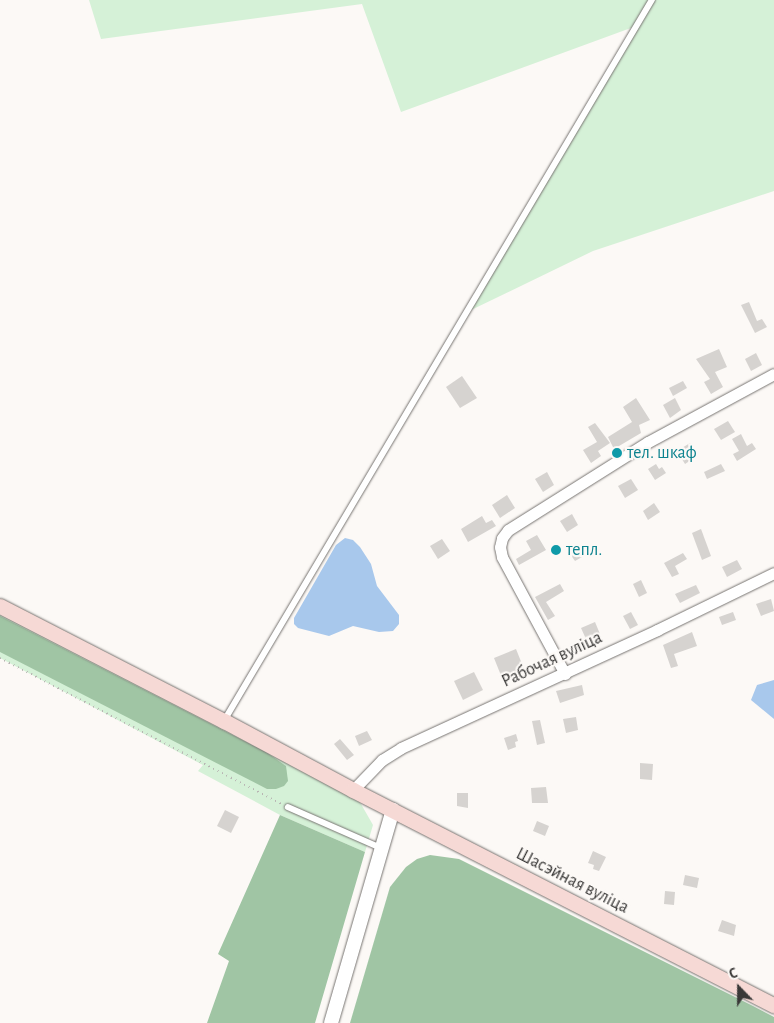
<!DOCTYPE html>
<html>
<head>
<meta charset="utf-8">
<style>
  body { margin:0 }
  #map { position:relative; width:774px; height:1023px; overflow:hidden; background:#fcf9f6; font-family:"Alegreya Sans",sans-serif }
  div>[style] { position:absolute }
  .green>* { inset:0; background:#d5f1d7 }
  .forest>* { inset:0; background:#a0c5a4 }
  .water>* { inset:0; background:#a8c8ec }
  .building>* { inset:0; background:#d6d3d0 }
  .path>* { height:2px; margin-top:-1px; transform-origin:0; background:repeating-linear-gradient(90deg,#b8b5b3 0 1px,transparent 0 5px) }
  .roads { filter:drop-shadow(0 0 1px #777471) drop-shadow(0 0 1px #777471) }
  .service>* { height:5.5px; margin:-2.75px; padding:0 2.75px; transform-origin:2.75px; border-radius:2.75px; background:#fff }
  .minor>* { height:11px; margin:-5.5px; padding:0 5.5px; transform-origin:5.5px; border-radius:5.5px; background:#fff }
  .tertiary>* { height:14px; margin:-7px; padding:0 7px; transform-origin:7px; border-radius:7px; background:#fff }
  .secondary>* { height:15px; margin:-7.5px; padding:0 7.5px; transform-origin:7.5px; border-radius:7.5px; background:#f6d9d5 }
  .dots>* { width:14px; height:14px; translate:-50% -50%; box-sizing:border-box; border:2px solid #fcf9f6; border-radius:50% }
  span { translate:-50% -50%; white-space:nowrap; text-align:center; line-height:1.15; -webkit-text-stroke:4.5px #fcf9f6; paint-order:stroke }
  .culture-label { font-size:18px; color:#0d838f }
  .left { translate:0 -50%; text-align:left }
  .street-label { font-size:18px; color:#393837 }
  .north { position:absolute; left:714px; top:963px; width:50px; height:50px; -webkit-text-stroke:4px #fcf9f6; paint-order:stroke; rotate:338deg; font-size:14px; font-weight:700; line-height:20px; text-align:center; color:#393837 }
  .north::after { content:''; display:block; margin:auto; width:18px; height:22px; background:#393837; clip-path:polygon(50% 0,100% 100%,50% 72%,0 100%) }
</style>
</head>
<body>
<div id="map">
  <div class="green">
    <div style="clip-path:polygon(89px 0,774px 0,774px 191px,593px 251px,469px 311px,639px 25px,401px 112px,362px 4px,101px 39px)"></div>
    <div style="clip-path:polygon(0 606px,353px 790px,373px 825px,365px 852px,280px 815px,198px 771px,203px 765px,0 658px)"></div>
  </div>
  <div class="forest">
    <div style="clip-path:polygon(0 616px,266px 752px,286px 766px,288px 781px,284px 786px,276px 789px,267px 789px,0 652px)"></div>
    <div style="clip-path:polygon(280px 815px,365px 852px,315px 1023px,207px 1023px,229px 961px,218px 954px)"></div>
    <div style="clip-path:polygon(430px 855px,459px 859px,753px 1006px,774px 1017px,774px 1023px,350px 1023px,390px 887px,406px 867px,417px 859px)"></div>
  </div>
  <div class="water">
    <div style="clip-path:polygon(345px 538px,353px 540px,360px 547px,371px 564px,377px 586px,399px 615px,399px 624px,393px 631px,379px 632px,353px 626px,329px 636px,298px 628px,294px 624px,294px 618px,336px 545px)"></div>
    <div style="clip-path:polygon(774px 680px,774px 719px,751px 700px,757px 685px)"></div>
  </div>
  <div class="building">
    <div style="clip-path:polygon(749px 302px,757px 321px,762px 319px,767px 327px,755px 333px,741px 305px)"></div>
    <div style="clip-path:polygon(719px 349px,727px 367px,715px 372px,723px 387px,711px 394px,704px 382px,710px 379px,696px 359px)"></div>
    <div style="clip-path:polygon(756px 353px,762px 365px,751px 371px,745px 359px)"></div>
    <div style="clip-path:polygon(462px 376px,477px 398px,460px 408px,446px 387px)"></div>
    <div style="clip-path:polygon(683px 381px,687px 388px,673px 396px,669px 388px)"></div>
    <div style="clip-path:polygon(636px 398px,650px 420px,639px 425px,641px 433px,614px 449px,608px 437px,632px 422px,623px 407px)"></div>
    <div style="clip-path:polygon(675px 398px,681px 410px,670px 418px,663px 405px)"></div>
    <div style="clip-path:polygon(728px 421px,735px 432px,721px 440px,714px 429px)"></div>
    <div style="clip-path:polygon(595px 423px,610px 443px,598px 451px,601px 456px,591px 463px,583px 450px,597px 442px,588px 427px)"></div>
    <div style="clip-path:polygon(741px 434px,747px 446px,752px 443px,756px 449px,737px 461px,733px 454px,739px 451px,732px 439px)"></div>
    <div style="clip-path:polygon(690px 443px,695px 450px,691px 453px,694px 458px,685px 464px,677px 451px)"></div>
    <div style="clip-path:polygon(656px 464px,659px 469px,662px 467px,666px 473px,655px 480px,648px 469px)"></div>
    <div style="clip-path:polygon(721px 464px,725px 471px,707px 479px,704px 472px)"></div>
    <div style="clip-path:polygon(547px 472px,554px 485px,543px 492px,535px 479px)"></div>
    <div style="clip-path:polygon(631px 479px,638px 490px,625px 498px,618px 486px)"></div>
    <div style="clip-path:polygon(507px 495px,515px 508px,500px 518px,492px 505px)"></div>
    <div style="clip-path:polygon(654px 503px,660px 512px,648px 520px,643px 511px)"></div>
    <div style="clip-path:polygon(572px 514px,578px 525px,567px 532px,560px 521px)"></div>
    <div style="clip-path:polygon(482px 516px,486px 523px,492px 520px,496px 526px,468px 542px,461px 529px)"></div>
    <div style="clip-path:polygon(701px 529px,711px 556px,702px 560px,692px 533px)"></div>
    <div style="clip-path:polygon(537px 535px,546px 550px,519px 565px,516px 559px,531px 550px,526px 541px)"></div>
    <div style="clip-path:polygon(442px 539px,450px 551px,438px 559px,430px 546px)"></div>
    <div style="clip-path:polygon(585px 546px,589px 553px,575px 561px,570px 554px)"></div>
    <div style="clip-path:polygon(683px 553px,687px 559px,675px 566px,679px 574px,672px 577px,664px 563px)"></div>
    <div style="clip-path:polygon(737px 560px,742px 569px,727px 577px,722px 567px)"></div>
    <div style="clip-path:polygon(641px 580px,647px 593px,639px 597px,633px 584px)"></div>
    <div style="clip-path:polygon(560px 584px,564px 591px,546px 602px,555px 616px,548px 620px,535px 597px)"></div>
    <div style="clip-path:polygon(696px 585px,700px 593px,680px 603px,675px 594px)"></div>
    <div style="clip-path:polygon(771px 599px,774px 611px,761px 616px,756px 604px)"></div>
    <div style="clip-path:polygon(631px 612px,638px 625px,630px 629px,623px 616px)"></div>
    <div style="clip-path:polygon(733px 612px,736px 620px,722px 625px,719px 617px)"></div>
    <div style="clip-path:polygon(595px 622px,600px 634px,586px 639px,581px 628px)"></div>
    <div style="clip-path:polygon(692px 632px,697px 646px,674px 654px,678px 666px,671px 668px,663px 645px)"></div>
    <div style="clip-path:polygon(516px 649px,524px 669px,502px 678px,494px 658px)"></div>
    <div style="clip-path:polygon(474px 672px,483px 690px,463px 700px,454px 681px)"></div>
    <div style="clip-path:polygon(582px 685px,584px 695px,560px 703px,556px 691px)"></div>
    <div style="clip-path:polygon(576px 717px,578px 730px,566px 733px,563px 719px)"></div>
    <div style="clip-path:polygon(540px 720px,545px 743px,537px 745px,532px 721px)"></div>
    <div style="clip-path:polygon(367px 731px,372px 740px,359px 746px,355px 736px)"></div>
    <div style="clip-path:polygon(516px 734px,518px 741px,515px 742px,516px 747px,508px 750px,504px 738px)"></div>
    <div style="clip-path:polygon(340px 739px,354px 755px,347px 760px,334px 744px)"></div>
    <div style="clip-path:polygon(640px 763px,653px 764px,652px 780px,640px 779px)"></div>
    <div style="clip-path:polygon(546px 787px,548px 803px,532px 803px,531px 788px)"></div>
    <div style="clip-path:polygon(457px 793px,468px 793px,468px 808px,457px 806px)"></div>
    <div style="clip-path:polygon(225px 810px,239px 817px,231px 833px,217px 826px)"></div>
    <div style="clip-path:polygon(537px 821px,549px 826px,545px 836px,533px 831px)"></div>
    <div style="clip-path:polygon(593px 851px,606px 857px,599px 871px,593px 869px,594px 865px,588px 863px)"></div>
    <div style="clip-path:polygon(685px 875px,699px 878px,697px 888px,683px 885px)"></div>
    <div style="clip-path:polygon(665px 891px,675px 892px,674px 905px,664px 904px)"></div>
    <div style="clip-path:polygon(722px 920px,736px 925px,734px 936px,718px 931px)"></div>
  </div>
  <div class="path">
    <div style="left:0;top:658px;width:318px;rotate:27.4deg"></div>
  </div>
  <div class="roads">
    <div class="service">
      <div style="left:224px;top:721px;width:838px;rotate:-59.31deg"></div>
      <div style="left:288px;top:807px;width:102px;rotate:23.8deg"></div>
    </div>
    <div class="minor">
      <div style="left:565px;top:674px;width:133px;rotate:-118.3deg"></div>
      <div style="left:502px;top:557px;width:10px;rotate:-101deg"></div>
      <div style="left:500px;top:547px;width:9px;rotate:-77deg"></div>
      <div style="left:502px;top:538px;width:10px;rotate:-53deg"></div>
      <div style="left:508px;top:530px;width:165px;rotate:-32.2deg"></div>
      <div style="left:648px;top:442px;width:143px;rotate:-28.4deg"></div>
      <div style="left:353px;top:790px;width:42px;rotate:-46deg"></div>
      <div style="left:382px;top:760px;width:22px;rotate:-32deg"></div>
      <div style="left:401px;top:748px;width:282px;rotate:-24.7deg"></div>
      <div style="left:657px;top:630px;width:130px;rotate:-26deg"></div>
    </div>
    <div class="tertiary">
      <div style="left:331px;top:1023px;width:222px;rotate:-73.8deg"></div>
    </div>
    <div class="secondary">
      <div style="left:0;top:606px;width:252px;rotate:27.2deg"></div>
      <div style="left:224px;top:721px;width:146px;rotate:28.1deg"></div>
      <div style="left:353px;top:790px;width:473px;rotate:27.1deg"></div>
    </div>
  </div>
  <div class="dots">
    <div style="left:617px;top:453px;background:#0f9aa8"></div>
    <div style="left:556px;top:550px;background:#0f9aa8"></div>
  </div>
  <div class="culture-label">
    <span class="left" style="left:627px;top:453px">тел. шкаф</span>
    <span class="left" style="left:566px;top:550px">тепл.</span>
  </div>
  <div class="street-label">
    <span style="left:552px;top:660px;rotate:-25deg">Рабочая вуліца</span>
    <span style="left:572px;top:881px;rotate:27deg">Шасэйная вуліца</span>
  </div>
  <div class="north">С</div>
</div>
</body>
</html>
